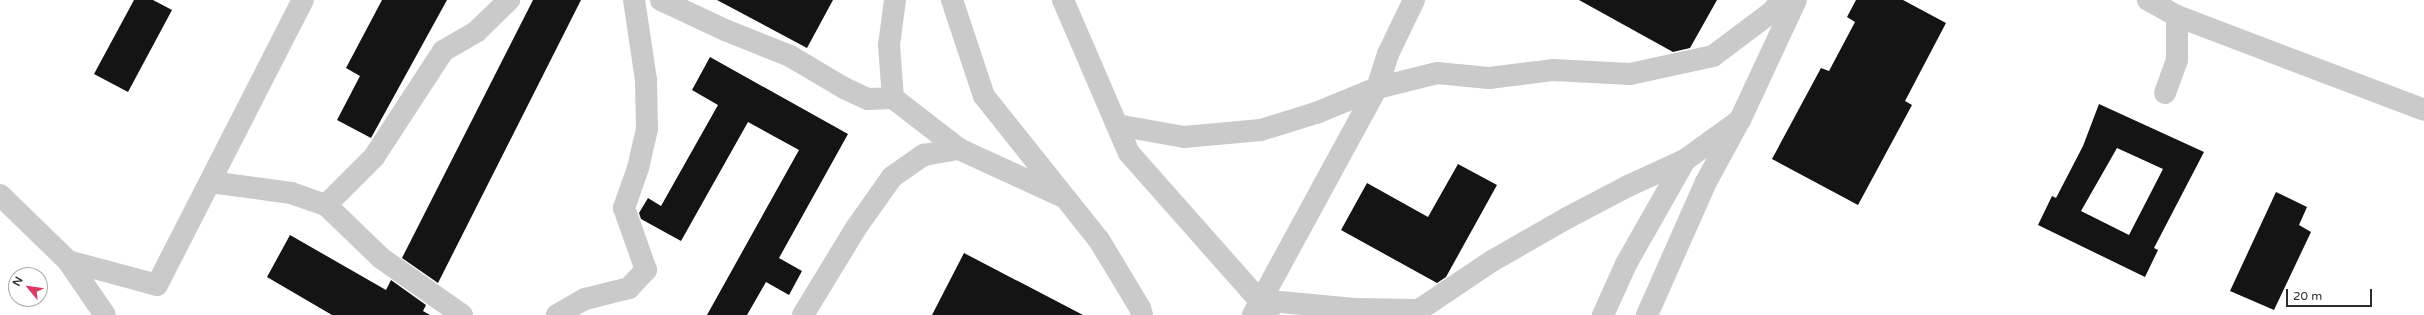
<!DOCTYPE html>
<html>
<head>
<meta charset="utf-8">
<style>
  body { margin:0 }
  #map { position:relative; width:2424px; height:315px; overflow:hidden; background:#fff; font-family:"Varela Round",sans-serif }
  div>[style] { position:absolute }
  .building>* { inset:0; background:#141414 }
  .minor>* { height:22px; margin:-11px; padding:0 11px; transform-origin:11px; border-radius:11px; background:#cacaca }
  span { translate:-50% -50%; white-space:nowrap; text-align:center; line-height:1.15; -webkit-text-stroke:4px #fff; paint-order:stroke }
  .north { position:absolute; left:8px; top:267px; width:40px; height:40px; box-sizing:border-box; background:#fff; border:1px solid #ababab; border-radius:50%; rotate:299deg; font-size:11px; font-weight:700; line-height:16px; text-align:center; color:#2d2d2d }
  .north::after { content:''; display:block; margin:auto; width:14px; height:18px; background:#d93963; clip-path:polygon(50% 0,100% 100%,50% 72%,0 100%) }
  .scale { position:absolute; left:2286px; top:289px; width:86px; height:18px; box-sizing:border-box; border:2px solid #2d2d2d; border-top:0; padding-left:5px; font-size:12px; line-height:14px; white-space:nowrap; color:#2d2d2d; -webkit-text-stroke:3px #fff; paint-order:stroke }
</style>
</head>
<body>
<div id="map">
  <div class="building">
    <div style="clip-path:polygon(134px 0,153px 0,172px 10px,128px 92px,94px 74px)"></div>
    <div style="clip-path:polygon(382px 0,447px 0,371px 138px,337px 120px,360px 76px,346px 68px)"></div>
    <div style="clip-path:polygon(533px 0,581px 0,438px 283px,402px 258px)"></div>
    <div style="clip-path:polygon(717px 0,833px 0,807px 48px)"></div>
    <div style="clip-path:polygon(1579px 0,1717px 0,1690px 48px,1673px 52px)"></div>
    <div style="clip-path:polygon(1856px 0,1903px 0,1946px 23px,1905px 101px,1912px 105px,1858px 205px,1772px 159px,1821px 68px,1829px 71px,1855px 22px,1847px 17px)"></div>
    <div style="clip-path:polygon(710px 57px,848px 134px,779px 258px,802px 271px,789px 295px,766px 282px,747px 315px,707px 315px,799px 150px,748px 122px,681px 241px,641px 219px,639px 213px,648px 198px,661px 206px,718px 105px,692px 90px)"></div>
    <div style="clip-path:polygon(evenodd,2099px 104px,2204px 152px,2154px 248px,2158px 250px,2145px 277px,2038px 225px,2052px 196px,2056px 198px,2083px 146px,2099px 104px,2117px 148px,2163px 169px,2129px 235px,2081px 211px,2117px 148px)"></div>
    <div style="clip-path:polygon(1458px 164px,1497px 185px,1446px 277px,1437px 283px,1341px 230px,1367px 183px,1428px 217px)"></div>
    <div style="clip-path:polygon(2276px 192px,2307px 207px,2299px 225px,2311px 232px,2274px 310px,2230px 291px)"></div>
    <div style="clip-path:polygon(290px 235px,386px 290px,391px 280px,426px 305px,423px 311px,430px 315px,332px 315px,267px 277px)"></div>
    <div style="clip-path:polygon(964px 253px,1083px 315px,932px 315px)"></div>
  </div>
  <div class="minor">
    <div style="left:661px;top:0;width:71px;rotate:25.1deg"></div>
    <div style="left:725px;top:30px;width:70px;rotate:21.8deg"></div>
    <div style="left:790px;top:56px;width:63px;rotate:30.7deg"></div>
    <div style="left:844px;top:88px;width:26px;rotate:25deg"></div>
    <div style="left:868px;top:99px;width:25px;rotate:-2deg"></div>
    <div style="left:895px;top:0;width:45px;rotate:97.6deg"></div>
    <div style="left:889px;top:45px;width:53px;rotate:85.7deg"></div>
    <div style="left:893px;top:98px;width:83px;rotate:37.7deg"></div>
    <div style="left:952px;top:0;width:101px;rotate:71.6deg"></div>
    <div style="left:984px;top:96px;width:184px;rotate:51.4deg"></div>
    <div style="left:1099px;top:240px;width:79px;rotate:58.9deg"></div>
    <div style="left:1140px;top:308px;width:7px;rotate:74deg"></div>
    <div style="left:1063px;top:0;width:167px;rotate:66.7deg"></div>
    <div style="left:1129px;top:153px;width:196px;rotate:48.5deg"></div>
    <div style="left:1259px;top:300px;width:14px;rotate:30deg"></div>
    <div style="left:2148px;top:0;width:33px;rotate:29deg"></div>
    <div style="left:2177px;top:16px;width:264px;rotate:20.8deg"></div>
    <div style="left:2165px;top:93px;width:35px;rotate:-70deg"></div>
    <div style="left:2177px;top:60px;width:44px;rotate:-90deg"></div>
    <div style="left:1117px;top:125px;width:68px;rotate:10.2deg"></div>
    <div style="left:1184px;top:137px;width:77px;rotate:-5.2deg"></div>
    <div style="left:1261px;top:130px;width:58px;rotate:-17.2deg"></div>
    <div style="left:1316px;top:113px;width:66px;rotate:-22.3deg"></div>
    <div style="left:1377px;top:88px;width:62px;rotate:-14deg"></div>
    <div style="left:1437px;top:73px;width:52px;rotate:5.5deg"></div>
    <div style="left:1489px;top:78px;width:64px;rotate:-7.1deg"></div>
    <div style="left:1553px;top:70px;width:77px;rotate:3deg"></div>
    <div style="left:1630px;top:74px;width:85px;rotate:-12.2deg"></div>
    <div style="left:1713px;top:56px;width:75px;rotate:-36.9deg"></div>
    <div style="left:1773px;top:11px;width:14px;rotate:-54deg"></div>
    <div style="left:210px;top:182px;width:82px;rotate:7.7deg"></div>
    <div style="left:291px;top:193px;width:37px;rotate:19deg"></div>
    <div style="left:326px;top:205px;width:76px;rotate:43.9deg"></div>
    <div style="left:381px;top:258px;width:99px;rotate:35.1deg"></div>
    <div style="left:0;top:195px;width:95px;rotate:44.1deg"></div>
    <div style="left:68px;top:261px;width:92px;rotate:15.1deg"></div>
    <div style="left:157px;top:285px;width:320px;rotate:-62.9deg"></div>
    <div style="left:326px;top:205px;width:68px;rotate:-45deg"></div>
    <div style="left:374px;top:157px;width:126px;rotate:-56.9deg"></div>
    <div style="left:443px;top:51px;width:39px;rotate:-30deg"></div>
    <div style="left:477px;top:31px;width:45px;rotate:-44.1deg"></div>
    <div style="left:68px;top:261px;width:65px;rotate:55.6deg"></div>
    <div style="left:1259px;top:300px;width:96px;rotate:5.4deg"></div>
    <div style="left:1355px;top:309px;width:64px;rotate:0.9deg"></div>
    <div style="left:1419px;top:310px;width:88px;rotate:-33.9deg"></div>
    <div style="left:1492px;top:261px;width:86px;rotate:-29.8deg"></div>
    <div style="left:1567px;top:218px;width:69px;rotate:-27.7deg"></div>
    <div style="left:1628px;top:186px;width:63px;rotate:-24.5deg"></div>
    <div style="left:557px;top:315px;width:32px;rotate:-30deg"></div>
    <div style="left:585px;top:299px;width:45px;rotate:-14deg"></div>
    <div style="left:629px;top:288px;width:25px;rotate:-47deg"></div>
    <div style="left:646px;top:270px;width:66px;rotate:-109.5deg"></div>
    <div style="left:624px;top:208px;width:42px;rotate:-70.7deg"></div>
    <div style="left:638px;top:168px;width:40px;rotate:-77deg"></div>
    <div style="left:647px;top:129px;width:49px;rotate:-91.2deg"></div>
    <div style="left:646px;top:80px;width:81px;rotate:-98.5deg"></div>
    <div style="left:803px;top:315px;width:102px;rotate:-58.7deg"></div>
    <div style="left:856px;top:228px;width:62px;rotate:-54.8deg"></div>
    <div style="left:892px;top:177px;width:39px;rotate:-35deg"></div>
    <div style="left:924px;top:155px;width:36px;rotate:-10deg"></div>
    <div style="left:959px;top:149px;width:112px;rotate:24.7deg"></div>
    <div style="left:1253px;top:315px;width:259px;rotate:-61.4deg"></div>
    <div style="left:1377px;top:88px;width:36px;rotate:-72deg"></div>
    <div style="left:1388px;top:54px;width:60px;rotate:-64.3deg"></div>
    <div style="left:1603px;top:315px;width:56px;rotate:-65.7deg"></div>
    <div style="left:1626px;top:264px;width:120px;rotate:-60.4deg"></div>
    <div style="left:1685px;top:160px;width:68px;rotate:-36deg"></div>
    <div style="left:1740px;top:120px;width:132px;rotate:-65deg"></div>
    <div style="left:1647px;top:315px;width:145px;rotate:-66.1deg"></div>
    <div style="left:1706px;top:182px;width:65px;rotate:-61.5deg"></div>
  </div>
  <div class="north">N</div>
  <div class="scale">20 m</div>
</div>
</body>
</html>
